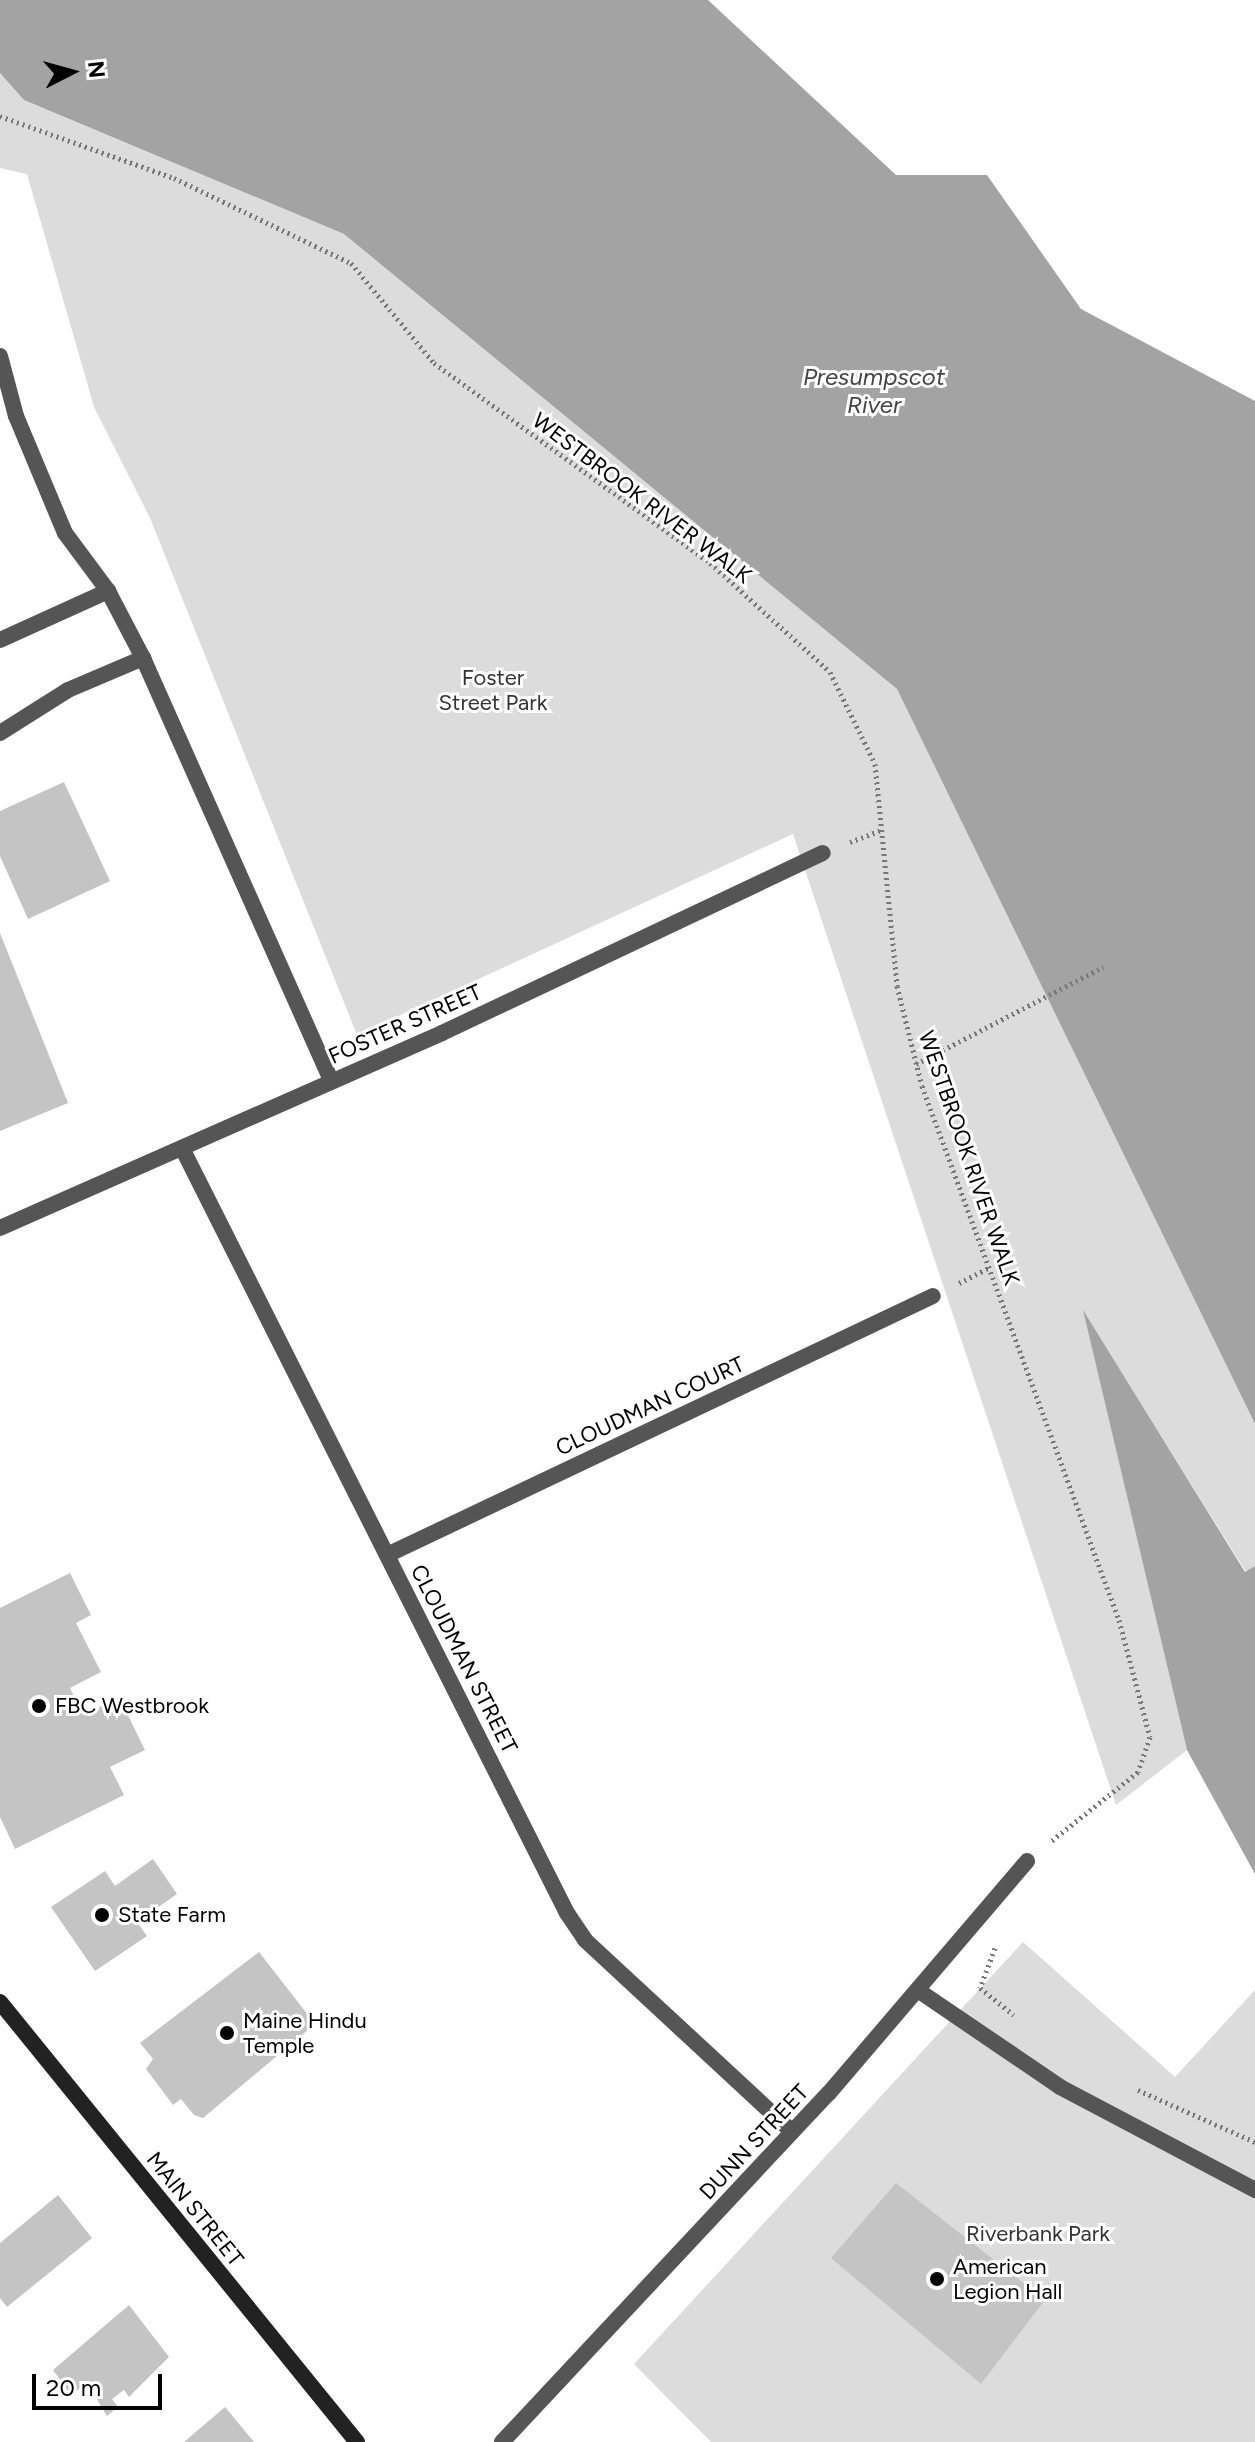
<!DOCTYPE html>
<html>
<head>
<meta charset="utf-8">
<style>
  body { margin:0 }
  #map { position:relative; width:1255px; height:2442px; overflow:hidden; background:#fff; font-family:Figtree,sans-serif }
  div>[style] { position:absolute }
  .green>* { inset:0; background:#dcdcdc }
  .water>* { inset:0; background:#a3a3a3 }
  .building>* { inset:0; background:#c4c4c4 }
  .path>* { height:5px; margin-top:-2.5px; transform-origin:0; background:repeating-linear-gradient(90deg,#777 0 2px,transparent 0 6px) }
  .lane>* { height:16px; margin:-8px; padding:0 8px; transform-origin:8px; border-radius:8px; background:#555 }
  .street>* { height:16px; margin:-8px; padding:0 8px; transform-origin:8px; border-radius:8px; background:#555 }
  .secondary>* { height:16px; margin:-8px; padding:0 8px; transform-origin:8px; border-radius:8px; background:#222 }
  .dots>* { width:22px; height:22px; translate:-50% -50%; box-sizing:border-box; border:4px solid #fff; border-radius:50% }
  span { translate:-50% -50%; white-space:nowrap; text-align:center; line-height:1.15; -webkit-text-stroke:6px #fff; paint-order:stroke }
  .street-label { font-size:22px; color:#000 }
  .park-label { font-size:22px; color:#333 }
  .poi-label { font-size:22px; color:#000 }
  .left { translate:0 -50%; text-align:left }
  .water-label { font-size:24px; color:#444; font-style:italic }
  .north { position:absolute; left:32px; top:32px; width:80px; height:80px; -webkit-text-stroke:6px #fff; paint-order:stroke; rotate:84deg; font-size:22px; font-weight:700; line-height:32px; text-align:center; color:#000 }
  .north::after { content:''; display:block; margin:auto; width:28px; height:36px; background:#000; clip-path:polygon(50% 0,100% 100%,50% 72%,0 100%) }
  .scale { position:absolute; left:32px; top:2374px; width:130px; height:36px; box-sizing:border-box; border:4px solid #000; border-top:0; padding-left:10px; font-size:24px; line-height:28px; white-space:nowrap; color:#000; -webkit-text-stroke:6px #fff; paint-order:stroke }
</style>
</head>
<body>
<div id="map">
  <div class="green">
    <div style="clip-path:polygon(0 73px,24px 100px,344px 234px,897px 689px,1255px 1424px,1255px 1566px,1246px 1572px,1084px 1313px,1187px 1750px,1116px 1805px,793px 834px,357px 1035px,150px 518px,94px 407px,27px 174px,0 168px)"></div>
    <div style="clip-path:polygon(1023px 1942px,1175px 2077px,1255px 1990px,1255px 2442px,711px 2442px,634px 2364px)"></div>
  </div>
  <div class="water">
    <div style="clip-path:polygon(0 0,708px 0,896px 175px,987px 175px,1081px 309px,1255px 401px,1255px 1424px,897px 689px,344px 234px,24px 100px,0 73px)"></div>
    <div style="clip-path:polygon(1083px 1310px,1245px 1572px,1255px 1566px,1255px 1874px,1187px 1750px)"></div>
  </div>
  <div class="building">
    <div style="clip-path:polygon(64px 782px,110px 881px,28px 919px,0 856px,0 811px)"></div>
    <div style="clip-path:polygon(0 933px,68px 1103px,0 1131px)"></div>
    <div style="clip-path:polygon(70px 1573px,91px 1615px,76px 1623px,101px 1672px,70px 1688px,83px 1715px,119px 1697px,145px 1750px,110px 1767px,124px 1795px,15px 1849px,0 1817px,0 1608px)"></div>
    <div style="clip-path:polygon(153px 1859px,177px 1894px,137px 1922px,147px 1936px,95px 1971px,51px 1907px,105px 1871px,115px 1886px)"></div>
    <div style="clip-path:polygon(259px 1952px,315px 2024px,203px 2118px,194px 2115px,181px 2099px,173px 2105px,146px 2069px,153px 2059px,140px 2043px)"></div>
    <div style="clip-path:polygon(896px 2183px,1045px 2300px,981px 2384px,831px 2258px)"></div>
    <div style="clip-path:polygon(58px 2195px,92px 2238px,7px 2307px,0 2298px,0 2243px)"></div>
    <div style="clip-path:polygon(129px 2305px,169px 2357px,129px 2397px,124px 2390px,112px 2399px,118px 2407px,107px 2416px,87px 2383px,71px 2395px,53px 2370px)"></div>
    <div style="clip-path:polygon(225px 2407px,254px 2442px,184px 2442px)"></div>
  </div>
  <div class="path">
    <div style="left:0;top:116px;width:185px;rotate:19.6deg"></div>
    <div style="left:174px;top:178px;width:196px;rotate:25.7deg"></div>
    <div style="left:351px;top:263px;width:130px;rotate:50.3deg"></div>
    <div style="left:434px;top:363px;width:341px;rotate:35.9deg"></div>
    <div style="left:710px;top:563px;width:162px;rotate:42.2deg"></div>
    <div style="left:830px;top:672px;width:102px;rotate:63.9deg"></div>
    <div style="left:875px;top:764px;width:223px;rotate:84.3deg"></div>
    <div style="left:897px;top:986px;width:103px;rotate:76deg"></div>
    <div style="left:922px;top:1086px;width:569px;rotate:69.75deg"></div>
    <div style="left:1119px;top:1620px;width:121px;rotate:75.2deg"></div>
    <div style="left:1150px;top:1737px;width:37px;rotate:109deg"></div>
    <div style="left:1138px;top:1772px;width:112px;rotate:141.5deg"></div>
    <div style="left:850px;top:842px;width:34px;rotate:-21deg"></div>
    <div style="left:916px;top:1064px;width:211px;rotate:-27.4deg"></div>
    <div style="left:959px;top:1283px;width:34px;rotate:-27deg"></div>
    <div style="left:995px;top:1948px;width:43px;rotate:110.6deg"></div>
    <div style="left:980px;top:1988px;width:43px;rotate:38.5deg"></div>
    <div style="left:1138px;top:2090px;width:128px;rotate:24deg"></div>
  </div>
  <div class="lane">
    <div style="left:0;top:356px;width:62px;rotate:75.1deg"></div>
    <div style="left:16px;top:416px;width:127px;rotate:67.3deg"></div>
    <div style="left:65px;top:533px;width:72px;rotate:53.4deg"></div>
    <div style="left:0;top:640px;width:119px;rotate:-24.4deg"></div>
    <div style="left:108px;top:591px;width:76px;rotate:62.4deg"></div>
    <div style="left:0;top:733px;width:80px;rotate:-32.3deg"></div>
    <div style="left:68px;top:690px;width:82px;rotate:-23.1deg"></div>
    <div style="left:143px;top:658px;width:463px;rotate:66deg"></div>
    <div style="left:919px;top:1991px;width:171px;rotate:34.2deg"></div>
    <div style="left:1060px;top:2087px;width:221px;rotate:27.8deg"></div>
  </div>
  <div class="street">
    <div style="left:182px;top:1148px;width:856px;rotate:63.29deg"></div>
    <div style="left:567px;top:1913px;width:32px;rotate:56deg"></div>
    <div style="left:585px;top:1940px;width:278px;rotate:42.8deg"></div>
    <div style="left:0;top:1228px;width:483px;rotate:-23.8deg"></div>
    <div style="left:442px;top:1033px;width:421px;rotate:-25.3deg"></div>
    <div style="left:387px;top:1555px;width:604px;rotate:-25.38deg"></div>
    <div style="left:502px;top:2442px;width:478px;rotate:-46.9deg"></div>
    <div style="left:829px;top:2093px;width:305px;rotate:-49.5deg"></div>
  </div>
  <div class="secondary">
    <div style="left:0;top:2002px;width:567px;rotate:50.95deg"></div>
  </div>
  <div class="dots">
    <div style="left:39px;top:1706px;background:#000"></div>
    <div style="left:102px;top:1915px;background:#000"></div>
    <div style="left:227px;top:2033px;background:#000"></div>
    <div style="left:937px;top:2279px;background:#000"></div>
  </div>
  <div class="street-label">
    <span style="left:642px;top:498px;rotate:37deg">WESTBROOK RIVER WALK</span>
    <span style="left:405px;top:1024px;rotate:-24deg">FOSTER STREET</span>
    <span style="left:969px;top:1158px;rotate:71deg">WESTBROOK RIVER WALK</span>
    <span style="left:650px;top:1406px;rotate:-25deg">CLOUDMAN COURT</span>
    <span style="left:464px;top:1659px;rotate:63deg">CLOUDMAN STREET</span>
    <span style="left:754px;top:2142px;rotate:-47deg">DUNN STREET</span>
    <span style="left:195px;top:2209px;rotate:51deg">MAIN STREET</span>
  </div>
  <div class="park-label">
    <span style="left:493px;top:690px">Foster<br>Street Park</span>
    <span style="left:1038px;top:2234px">Riverbank Park</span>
  </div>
  <div class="poi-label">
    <span class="left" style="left:55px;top:1706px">FBC Westbrook</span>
    <span class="left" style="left:118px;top:1915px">State Farm</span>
    <span class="left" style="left:243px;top:2033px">Maine Hindu<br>Temple</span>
    <span class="left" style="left:953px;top:2279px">American<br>Legion Hall</span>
  </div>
  <div class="water-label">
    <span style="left:874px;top:391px">Presumpscot<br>River</span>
  </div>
  <div class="north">N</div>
  <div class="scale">20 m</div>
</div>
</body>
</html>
